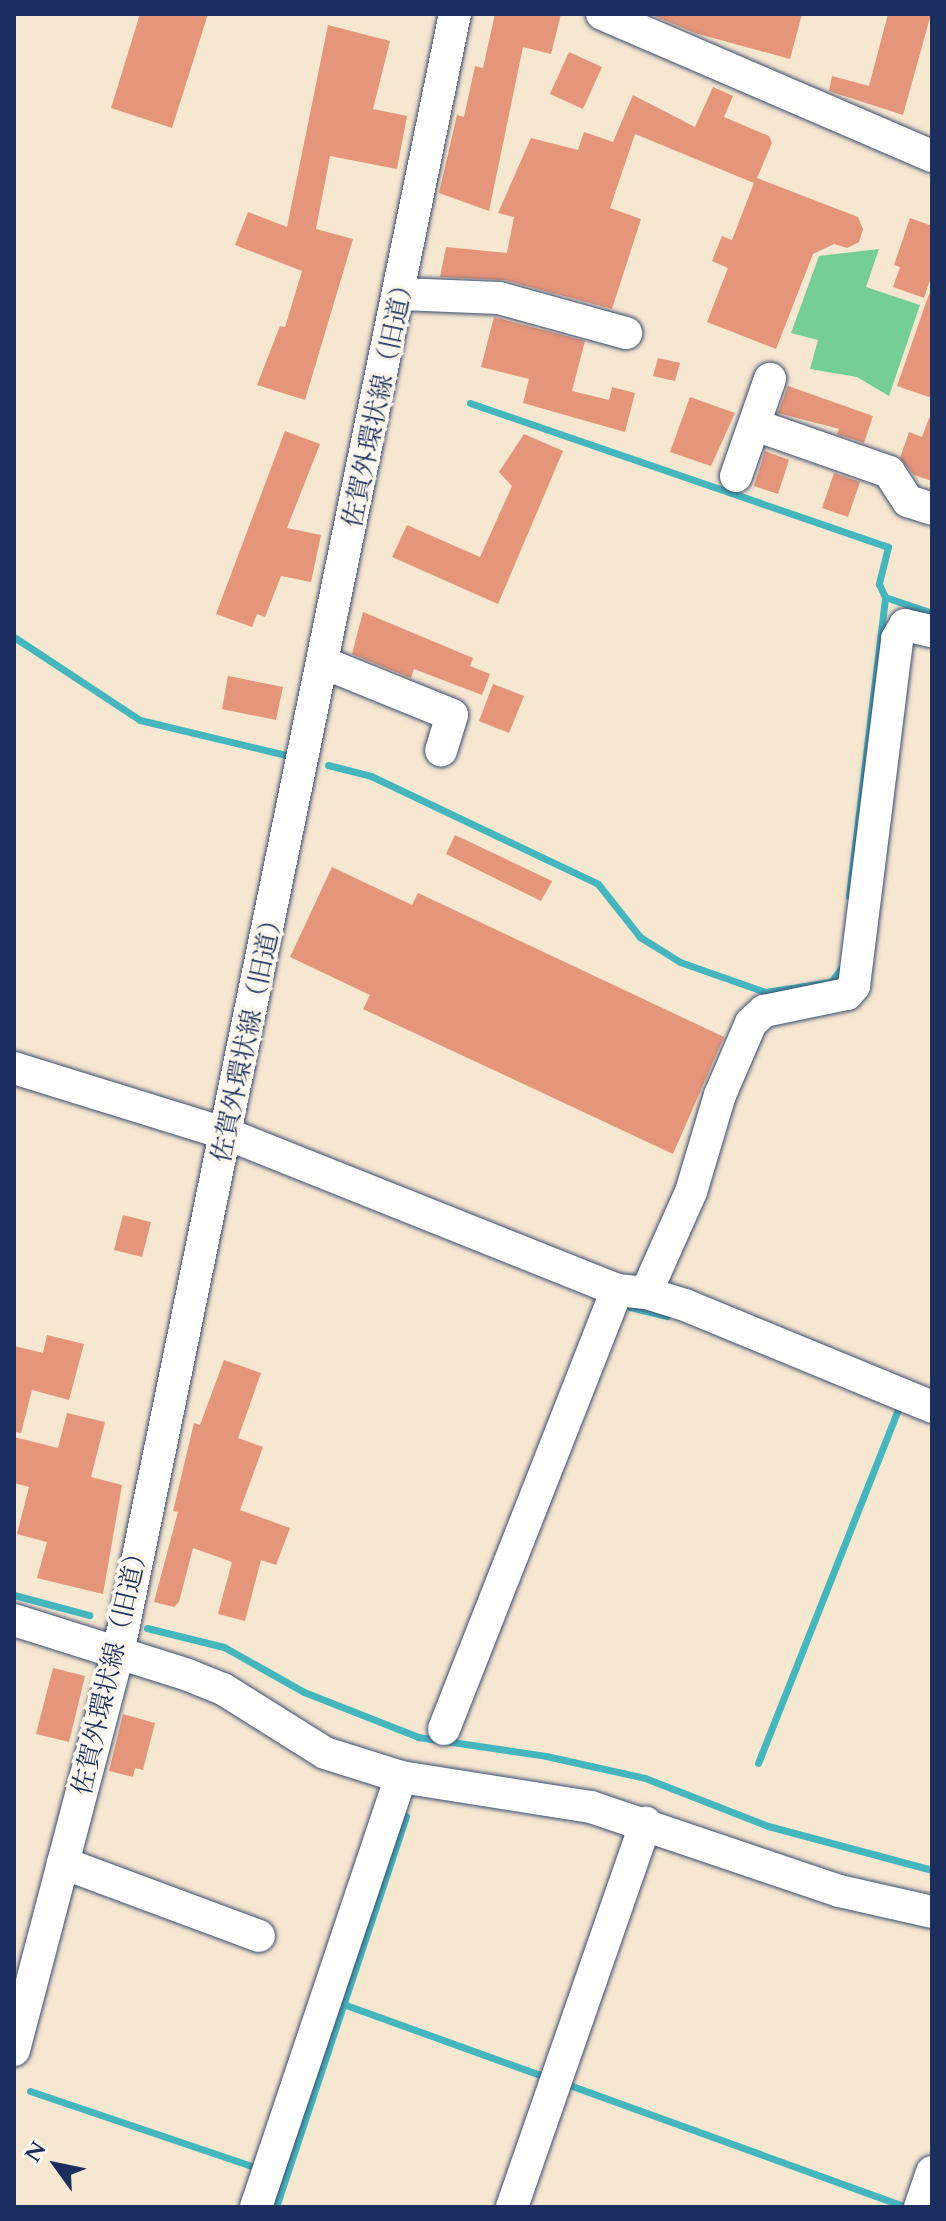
<!DOCTYPE html>
<html>
<head>
<meta charset="utf-8">
<style>
  body { margin:0 }
  #map { position:relative; width:946px; height:2221px; overflow:hidden; background:#f5e7d0; font-family:Cardo,"Noto Serif JP",serif }
  div>[style] { position:absolute }
  .green>* { inset:0; background:#74ce95 }
  .stream>* { height:7px; margin:-3.5px; padding:0 3.5px; transform-origin:3.5px; border-radius:3.5px; background:#46b6be }
  .building>* { inset:0; background:#e4957a }
  .roads { filter:drop-shadow(0 0 2px #3c4b6f) drop-shadow(0 0 2px #3c4b6f) }
  .minor>* { height:32px; margin:-16px; padding:0 16px; transform-origin:16px; border-radius:16px; background:#fff }
  span { translate:-50% -50%; white-space:nowrap; text-align:center; line-height:1.15; -webkit-text-stroke:7px #fbf7ec; paint-order:stroke }
  .street-label { font-size:26px; color:#1b2f5e }
  .frame { position:absolute; inset:0; border:16px solid #1b2f5e; pointer-events:none }
  .north { position:absolute; left:16px; top:2125px; width:80px; height:80px; -webkit-text-stroke:6px #fbf7ec; paint-order:stroke; rotate:303deg; font-size:22px; font-weight:700; line-height:32px; text-align:center; color:#1b2f5e }
  .north::after { content:''; display:block; margin:auto; width:28px; height:36px; background:#1b2f5e; clip-path:polygon(50% 0,100% 100%,50% 72%,0 100%) }
</style>
</head>
<body>
<div id="map">
  <div class="green">
    <div style="clip-path:polygon(879px 249px,866px 287px,920px 305px,889px 396px,857px 377px,810px 369px,818px 340px,791px 333px,819px 256px)"></div>
  </div>
  <div class="stream">
    <div style="left:470px;top:403px;width:442px;rotate:19deg"></div>
    <div style="left:888px;top:547px;width:38px;rotate:104deg"></div>
    <div style="left:879px;top:584px;width:14px;rotate:65deg"></div>
    <div style="left:14px;top:637px;width:151px;rotate:33.4deg"></div>
    <div style="left:140px;top:720px;width:150px;rotate:13.5deg"></div>
    <div style="left:328px;top:765px;width:44px;rotate:14.3deg"></div>
    <div style="left:371px;top:776px;width:251px;rotate:25.4deg"></div>
    <div style="left:598px;top:884px;width:68px;rotate:51.6deg"></div>
    <div style="left:640px;top:937px;width:47px;rotate:32deg"></div>
    <div style="left:680px;top:962px;width:90px;rotate:19.4deg"></div>
    <div style="left:765px;top:992px;width:67px;rotate:-8.6deg"></div>
    <div style="left:831px;top:982px;width:17px;rotate:-54deg"></div>
    <div style="left:849px;top:896px;width:301px;rotate:-83.1deg"></div>
    <div style="left:885px;top:597px;width:50px;rotate:18.8deg"></div>
    <div style="left:630px;top:1307px;width:38px;rotate:14deg"></div>
    <div style="left:14px;top:1595px;width:78px;rotate:14.9deg"></div>
    <div style="left:147px;top:1628px;width:79px;rotate:13.9deg"></div>
    <div style="left:224px;top:1647px;width:92px;rotate:29.4deg"></div>
    <div style="left:304px;top:1692px;width:123px;rotate:21.5deg"></div>
    <div style="left:418px;top:1737px;width:129px;rotate:8.4deg"></div>
    <div style="left:546px;top:1756px;width:101px;rotate:12.5deg"></div>
    <div style="left:645px;top:1778px;width:132px;rotate:21.3deg"></div>
    <div style="left:768px;top:1826px;width:170px;rotate:15deg"></div>
    <div style="left:758px;top:1763px;width:380px;rotate:-68.4deg"></div>
    <div style="left:343px;top:2004px;width:213px;rotate:19.8deg"></div>
    <div style="left:572px;top:2086px;width:355px;rotate:19.9deg"></div>
    <div style="left:30px;top:2091px;width:234px;rotate:18.7deg"></div>
    <div style="left:276px;top:2207px;width:412px;rotate:-71.6deg"></div>
  </div>
  <div class="building">
    <div style="clip-path:polygon(140px 14px,208px 14px,172px 128px,111px 108px)"></div>
    <div style="clip-path:polygon(495px 14px,561px 14px,551px 54px,523px 47px,489px 211px,439px 193px,457px 115px,464px 117px,475px 66px,483px 68px)"></div>
    <div style="clip-path:polygon(650px 14px,802px 14px,790px 59px,695px 33px)"></div>
    <div style="clip-path:polygon(888px 14px,931px 14px,903px 115px,829px 91px,832px 76px,869px 86px)"></div>
    <div style="clip-path:polygon(328px 25px,390px 41px,373px 109px,407px 116px,397px 169px,330px 156px,316px 229px,353px 239px,305px 400px,257px 385px,280px 326px,285px 327px,302px 271px,235px 245px,248px 212px,287px 227px)"></div>
    <div style="clip-path:polygon(569px 52px,602px 67px,583px 109px,550px 94px)"></div>
    <div style="clip-path:polygon(713px 87px,733px 96px,724px 117px,769px 136px,772px 143px,757px 178px,858px 217px,863px 229px,859px 242px,847px 248px,834px 244px,813px 254px,776px 349px,707px 322px,728px 268px,712px 261px,722px 236px,732px 240px,754px 183px,635px 134px,610px 208px,641px 219px,612px 309px,504px 280px,440px 277px,446px 247px,507px 253px,514px 217px,498px 213px,531px 138px,578px 150px,584px 132px,613px 142px,633px 95px,695px 127px)"></div>
    <div style="clip-path:polygon(910px 218px,932px 226px,932px 274px,924px 298px,893px 287px,900px 267px,894px 265px)"></div>
    <div style="clip-path:polygon(929px 294px,932px 295px,932px 398px,897px 386px)"></div>
    <div style="clip-path:polygon(494px 317px,585px 341px,572px 391px,609px 400px,612px 387px,635px 393px,625px 432px,523px 403px,529px 379px,481px 367px)"></div>
    <div style="clip-path:polygon(658px 358px,680px 363px,675px 381px,653px 376px)"></div>
    <div style="clip-path:polygon(788px 386px,873px 416px,864px 443px,837px 434px,839px 429px,778px 413px)"></div>
    <div style="clip-path:polygon(690px 397px,735px 413px,711px 466px,670px 452px)"></div>
    <div style="clip-path:polygon(929px 418px,932px 418px,932px 481px,914px 475px,900px 458px,909px 432px,922px 437px)"></div>
    <div style="clip-path:polygon(285px 431px,320px 444px,287px 528px,321px 535px,311px 582px,281px 576px,265px 617px,257px 614px,252px 627px,216px 614px)"></div>
    <div style="clip-path:polygon(524px 434px,563px 451px,498px 604px,392px 557px,407px 525px,480px 557px,512px 486px,499px 472px)"></div>
    <div style="clip-path:polygon(765px 451px,789px 460px,778px 494px,754px 486px)"></div>
    <div style="clip-path:polygon(834px 473px,860px 482px,848px 517px,822px 508px)"></div>
    <div style="clip-path:polygon(363px 612px,473px 658px,470px 666px,490px 674px,482px 695px,414px 669px,411px 678px,352px 654px)"></div>
    <div style="clip-path:polygon(228px 676px,283px 687px,276px 720px,222px 709px)"></div>
    <div style="clip-path:polygon(493px 684px,524px 696px,509px 733px,479px 721px)"></div>
    <div style="clip-path:polygon(455px 835px,552px 881px,541px 901px,446px 854px)"></div>
    <div style="clip-path:polygon(332px 867px,412px 905px,418px 893px,724px 1037px,673px 1154px,363px 1009px,370px 995px,290px 957px)"></div>
    <div style="clip-path:polygon(123px 1215px,151px 1222px,142px 1257px,114px 1250px)"></div>
    <div style="clip-path:polygon(47px 1335px,84px 1344px,69px 1400px,32px 1390px,21px 1433px,14px 1432px,14px 1346px,43px 1353px)"></div>
    <div style="clip-path:polygon(224px 1360px,261px 1373px,238px 1438px,263px 1447px,240px 1510px,290px 1528px,276px 1565px,261px 1560px,245px 1621px,218px 1614px,232px 1562px,193px 1548px,179px 1602px,174px 1607px,154px 1602px,178px 1512px,173px 1511px,194px 1423px,200px 1425px)"></div>
    <div style="clip-path:polygon(67px 1413px,105px 1422px,91px 1477px,122px 1485px,103px 1594px,37px 1578px,47px 1542px,17px 1534px,29px 1487px,14px 1483px,14px 1437px,58px 1448px)"></div>
    <div style="clip-path:polygon(53px 1668px,85px 1676px,69px 1742px,36px 1734px)"></div>
    <div style="clip-path:polygon(123px 1714px,155px 1723px,143px 1770px,135px 1768px,133px 1777px,109px 1771px)"></div>
  </div>
  <div class="roads">
    <div class="minor">
      <div style="left:602px;top:14px;width:359px;rotate:23.3deg"></div>
      <div style="left:401px;top:294px;width:98px;rotate:2.3deg"></div>
      <div style="left:499px;top:298px;width:132px;rotate:15.4deg"></div>
      <div style="left:755px;top:425px;width:142px;rotate:19.3deg"></div>
      <div style="left:889px;top:472px;width:35px;rotate:57deg"></div>
      <div style="left:908px;top:501px;width:25px;rotate:18deg"></div>
      <div style="left:736px;top:476px;width:103px;rotate:-70.7deg"></div>
      <div style="left:324px;top:663px;width:138px;rotate:22.1deg"></div>
      <div style="left:452px;top:715px;width:37px;rotate:107deg"></div>
      <div style="left:14px;top:1068px;width:223px;rotate:17.2deg"></div>
      <div style="left:227px;top:1134px;width:420px;rotate:21.8deg"></div>
      <div style="left:617px;top:1290px;width:29px;rotate:6deg"></div>
      <div style="left:646px;top:1293px;width:41px;rotate:17.1deg"></div>
      <div style="left:685px;top:1305px;width:267px;rotate:22.4deg"></div>
      <div style="left:646px;top:1293px;width:111px;rotate:-66deg"></div>
      <div style="left:691px;top:1192px;width:101px;rotate:-73.4deg"></div>
      <div style="left:720px;top:1095px;width:78px;rotate:-66.7deg"></div>
      <div style="left:751px;top:1023px;width:18px;rotate:-43deg"></div>
      <div style="left:764px;top:1011px;width:85px;rotate:-11.6deg"></div>
      <div style="left:847px;top:994px;width:11px;rotate:-49deg"></div>
      <div style="left:854px;top:986px;width:350px;rotate:-82.9deg"></div>
      <div style="left:897px;top:639px;width:16px;rotate:-60deg"></div>
      <div style="left:905px;top:625px;width:28px;rotate:13deg"></div>
      <div style="left:14px;top:1620px;width:182px;rotate:17.5deg"></div>
      <div style="left:188px;top:1675px;width:38px;rotate:22deg"></div>
      <div style="left:223px;top:1689px;width:120px;rotate:32.1deg"></div>
      <div style="left:325px;top:1753px;width:80px;rotate:17.5deg"></div>
      <div style="left:401px;top:1777px;width:192px;rotate:9deg"></div>
      <div style="left:591px;top:1807px;width:262px;rotate:18.7deg"></div>
      <div style="left:839px;top:1891px;width:95px;rotate:12.7deg"></div>
      <div style="left:444px;top:1729px;width:472px;rotate:-68.5deg"></div>
      <div style="left:63px;top:1863px;width:209px;rotate:20.4deg"></div>
      <div style="left:14px;top:2050px;width:409px;rotate:-75.3deg"></div>
      <div style="left:118px;top:1654px;width:1674px;rotate:-78.39deg"></div>
      <div style="left:256px;top:2207px;width:454px;rotate:-71.4deg"></div>
      <div style="left:512px;top:2207px;width:407px;rotate:-70.8deg"></div>
      <div style="left:920px;top:2207px;width:37px;rotate:-71deg"></div>
    </div>
  </div>
  <div class="street-label">
    <span style="left:379px;top:400px;rotate:-78deg">佐賀外環状線（旧道）</span>
    <span style="left:248px;top:1035px;rotate:-78deg">佐賀外環状線（旧道）</span>
    <span style="left:111px;top:1668px;rotate:-77deg">佐賀外環状線（旧道）</span>
  </div>
  <div class="frame"></div>
  <div class="north">N</div>
</div>
</body>
</html>
